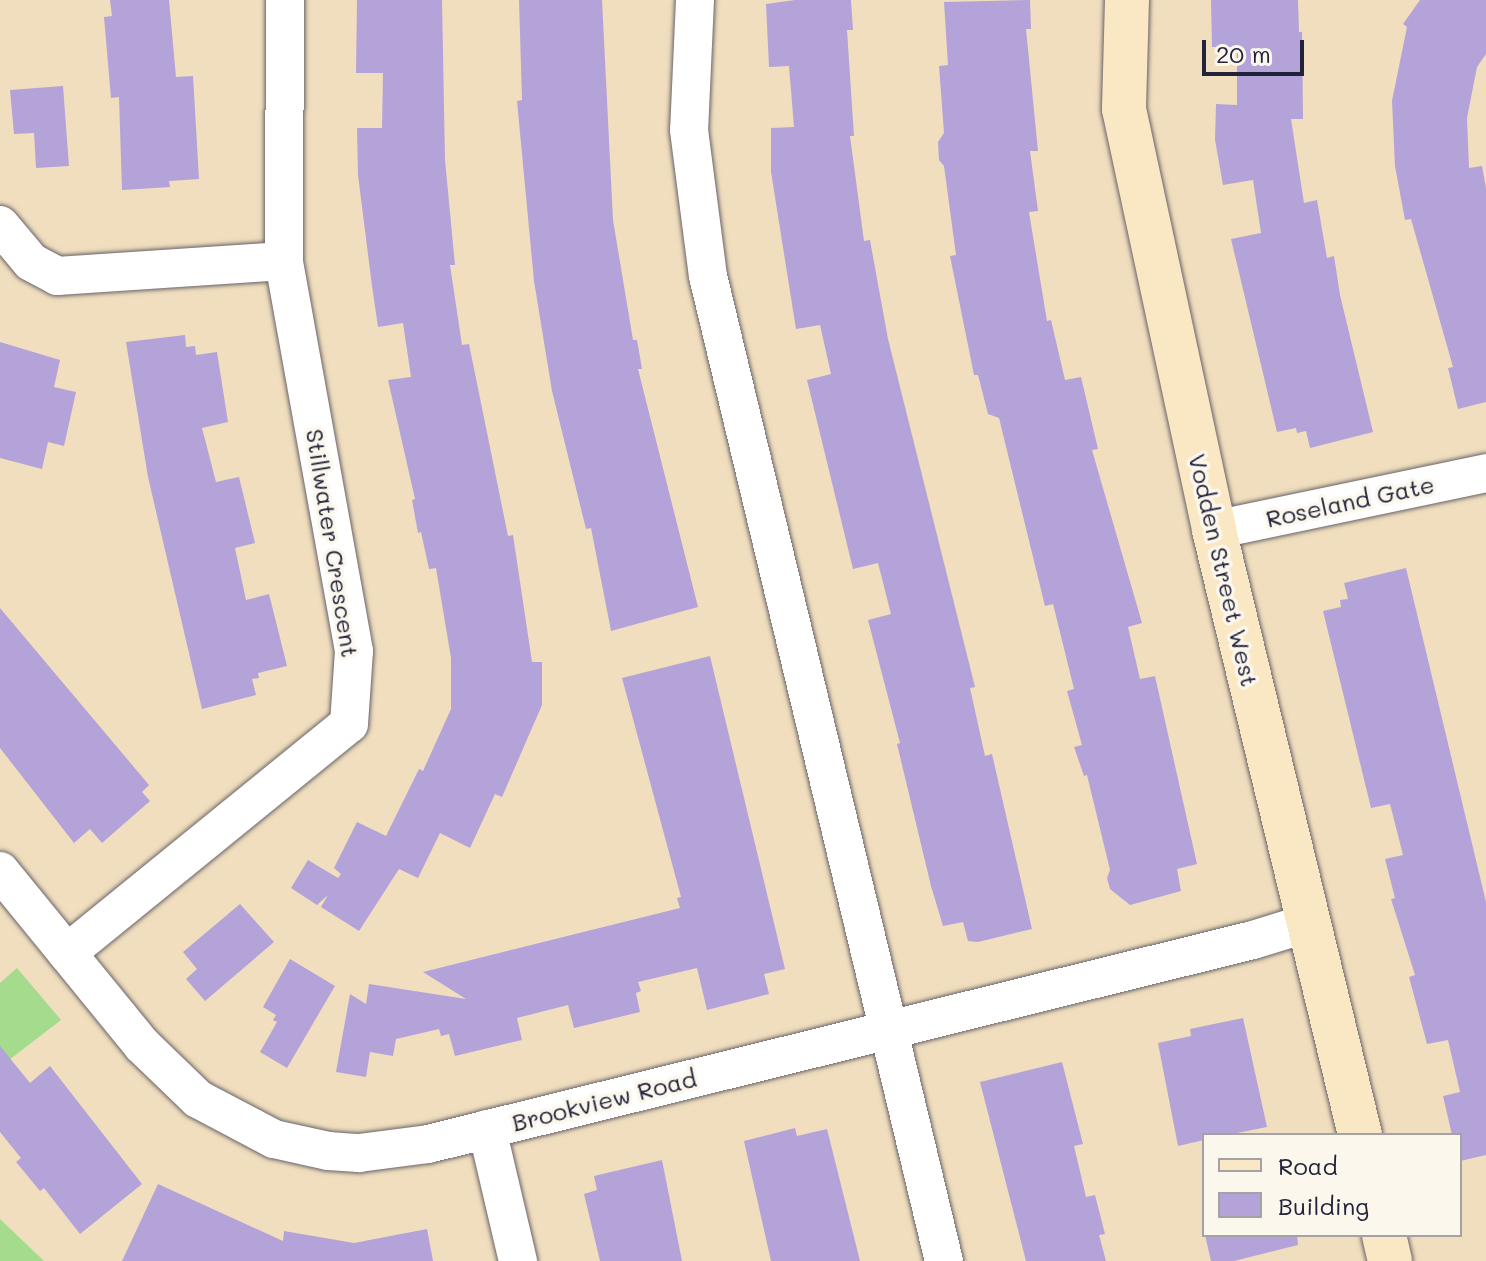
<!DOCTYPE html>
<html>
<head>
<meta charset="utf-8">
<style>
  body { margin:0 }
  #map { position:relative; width:1486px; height:1261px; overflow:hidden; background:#f0debe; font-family:Mali,sans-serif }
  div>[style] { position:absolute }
  .green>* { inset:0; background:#a5db8c }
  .building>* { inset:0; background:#b3a3d9 }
  .roads { filter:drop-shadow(0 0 2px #6a6469) drop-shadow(0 0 2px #6a6469) }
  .street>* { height:38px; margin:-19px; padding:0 19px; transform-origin:19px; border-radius:19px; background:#fff }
  .secondary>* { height:44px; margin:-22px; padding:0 22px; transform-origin:22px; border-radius:22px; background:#fae7c3 }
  span { translate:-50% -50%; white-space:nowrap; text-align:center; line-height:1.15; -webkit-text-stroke:7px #fbf7ec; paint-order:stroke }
  .street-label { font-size:24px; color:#22223b }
  .legend { position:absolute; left:1202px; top:1133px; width:260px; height:104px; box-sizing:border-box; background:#fbf7ec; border:2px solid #a4a2a5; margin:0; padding:10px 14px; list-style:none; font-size:24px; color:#22223b }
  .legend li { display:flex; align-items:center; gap:16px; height:40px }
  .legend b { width:40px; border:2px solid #a4a2a5 }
  .scale { position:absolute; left:1202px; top:40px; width:102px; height:36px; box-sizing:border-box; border:4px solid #22223b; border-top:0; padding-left:10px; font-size:24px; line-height:28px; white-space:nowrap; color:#22223b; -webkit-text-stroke:6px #fbf7ec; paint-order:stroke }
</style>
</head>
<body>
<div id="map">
  <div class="green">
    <div style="clip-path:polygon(17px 968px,61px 1020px,0 1067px,0 983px)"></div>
    <div style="clip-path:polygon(0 1219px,44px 1261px,0 1261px)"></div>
  </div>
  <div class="building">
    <div style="clip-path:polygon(110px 0,169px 0,176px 77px,193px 76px,199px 179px,169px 181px,170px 187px,122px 190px,119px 97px,111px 98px,104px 17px,112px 16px)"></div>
    <div style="clip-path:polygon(357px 0,442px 0,445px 160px,455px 265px,450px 265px,462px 345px,469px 344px,508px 536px,513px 535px,532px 662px,542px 662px,542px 705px,502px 797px,495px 794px,470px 848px,440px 833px,418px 878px,399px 869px,359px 931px,321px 907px,328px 895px,317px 905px,291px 888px,308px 860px,338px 878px,341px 874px,334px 868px,357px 822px,386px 836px,419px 769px,423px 771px,451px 709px,451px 658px,436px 568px,429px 569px,421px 532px,418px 533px,412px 500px,415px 499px,388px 380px,411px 377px,403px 323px,378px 327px,372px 286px,358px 175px,357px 128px,382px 128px,383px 73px,356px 73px)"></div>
    <div style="clip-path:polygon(519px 0,602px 0,613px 220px,633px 340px,637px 340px,642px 369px,638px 369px,698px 607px,611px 631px,591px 528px,586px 529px,552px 391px,534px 281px,517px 101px,522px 100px)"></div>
    <div style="clip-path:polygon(795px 0,851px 0,853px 30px,847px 30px,854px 136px,850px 136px,864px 241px,870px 240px,888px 339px,975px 687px,970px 688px,985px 756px,992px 754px,1032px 929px,978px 942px,968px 941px,963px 922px,943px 926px,931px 886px,897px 744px,900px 743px,868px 620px,891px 614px,878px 563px,853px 569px,807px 380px,831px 374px,820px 325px,796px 329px,771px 172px,771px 128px,794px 127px,789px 66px,769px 67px,766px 4px)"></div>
    <div style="clip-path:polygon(1030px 0,1031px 29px,1026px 29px,1038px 151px,1030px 151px,1038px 211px,1029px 212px,1047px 321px,1051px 320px,1065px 380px,1081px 377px,1098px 449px,1092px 450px,1142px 623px,1128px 627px,1140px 679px,1155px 676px,1197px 864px,1177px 869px,1181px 891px,1130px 905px,1110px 889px,1107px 878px,1110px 870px,1087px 775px,1084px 776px,1074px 747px,1082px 745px,1067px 691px,1074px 689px,1053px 604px,1045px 606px,999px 418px,988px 414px,978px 375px,974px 375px,950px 256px,956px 255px,944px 166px,939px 160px,938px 142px,944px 133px,939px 66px,948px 65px,944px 2px)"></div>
    <div style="clip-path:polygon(1211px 0,1298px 0,1299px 32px,1302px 32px,1303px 119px,1291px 119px,1304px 203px,1317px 200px,1327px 258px,1334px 256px,1340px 295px,1373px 432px,1310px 448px,1306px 431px,1297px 433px,1296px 428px,1277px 432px,1231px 239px,1261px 233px,1253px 180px,1223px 185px,1215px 140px,1216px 104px,1237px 105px,1237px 47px,1212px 47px)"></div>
    <div style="clip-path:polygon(1420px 0,1486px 0,1486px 54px,1477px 67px,1467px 118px,1469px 168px,1482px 166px,1486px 188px,1486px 402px,1458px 409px,1448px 368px,1453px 367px,1411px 219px,1405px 220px,1395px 166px,1392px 101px,1407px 27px,1403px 24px)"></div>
    <div style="clip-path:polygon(63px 86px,69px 166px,36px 168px,34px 133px,14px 134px,10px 90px)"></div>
    <div style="clip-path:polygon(185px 335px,186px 347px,195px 346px,196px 355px,217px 352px,228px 422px,202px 428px,216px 482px,239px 477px,255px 543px,235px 548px,246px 600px,269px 594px,287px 666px,258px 673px,259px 678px,252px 679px,256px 695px,202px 709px,148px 477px,126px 342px)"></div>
    <div style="clip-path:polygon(0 342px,60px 360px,54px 387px,76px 392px,64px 446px,48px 442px,42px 469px,0 458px)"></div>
    <div style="clip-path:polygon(1406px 568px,1486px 902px,1486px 1155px,1460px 1161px,1460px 1135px,1452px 1135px,1443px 1096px,1460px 1092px,1448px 1040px,1427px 1044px,1409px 977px,1415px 975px,1391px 899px,1395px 898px,1385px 859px,1403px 855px,1390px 804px,1371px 808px,1323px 611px,1341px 607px,1340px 600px,1348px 599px,1344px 583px)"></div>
    <div style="clip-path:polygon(0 608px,149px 785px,142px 792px,150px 801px,102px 843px,90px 829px,74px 843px,0 748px)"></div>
    <div style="clip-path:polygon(710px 656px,785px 969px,764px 974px,769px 994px,707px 1010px,697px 968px,638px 982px,641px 991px,636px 993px,640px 1012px,574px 1028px,568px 1005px,517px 1018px,522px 1040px,455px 1056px,449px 1034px,441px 1036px,439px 1029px,396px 1039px,393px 1056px,370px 1052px,366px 1077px,336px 1072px,350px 994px,366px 1004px,369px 984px,466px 999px,423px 972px,680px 908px,677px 898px,681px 897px,622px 678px)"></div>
    <div style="clip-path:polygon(240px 904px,274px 942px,205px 1001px,186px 979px,197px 969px,183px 952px)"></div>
    <div style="clip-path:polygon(290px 959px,335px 986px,287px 1068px,260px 1052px,277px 1022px,273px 1020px,276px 1015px,263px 1007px)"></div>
    <div style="clip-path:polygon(1243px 1018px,1267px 1127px,1227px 1135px,1204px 1135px,1204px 1140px,1178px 1146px,1158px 1043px,1191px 1036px,1190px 1029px)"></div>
    <div style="clip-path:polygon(0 1046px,30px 1083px,50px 1066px,142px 1184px,80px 1234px,44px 1188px,40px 1191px,16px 1162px,21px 1158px,0 1132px)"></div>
    <div style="clip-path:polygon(1062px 1062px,1083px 1144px,1074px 1146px,1086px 1197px,1095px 1195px,1105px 1234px,1099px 1235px,1106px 1261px,1026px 1261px,980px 1082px)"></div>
    <div style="clip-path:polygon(795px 1128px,797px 1136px,827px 1129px,860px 1261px,771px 1261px,744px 1141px)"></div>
    <div style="clip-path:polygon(662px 1160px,682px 1261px,600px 1261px,584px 1194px,597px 1190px,594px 1176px)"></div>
    <div style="clip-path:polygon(158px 1184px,283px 1241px,284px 1231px,354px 1243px,427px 1229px,433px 1261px,122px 1261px)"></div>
    <div style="clip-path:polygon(1205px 1235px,1297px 1235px,1298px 1245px,1234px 1261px,1211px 1261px)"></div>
  </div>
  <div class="roads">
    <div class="street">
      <div style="left:695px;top:0;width:130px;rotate:92.6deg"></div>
      <div style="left:689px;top:130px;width:147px;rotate:82.6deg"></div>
      <div style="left:708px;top:276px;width:1013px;rotate:76.53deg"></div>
      <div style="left:0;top:225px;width:48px;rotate:50deg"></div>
      <div style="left:31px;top:262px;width:30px;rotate:28deg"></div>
      <div style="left:57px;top:276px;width:227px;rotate:-3.8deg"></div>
      <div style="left:1214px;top:530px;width:278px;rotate:-11.8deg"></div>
      <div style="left:0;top:871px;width:225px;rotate:50.8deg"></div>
      <div style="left:142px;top:1045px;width:78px;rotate:44deg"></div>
      <div style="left:198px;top:1099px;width:86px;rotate:27.8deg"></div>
      <div style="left:274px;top:1139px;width:55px;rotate:12.5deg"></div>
      <div style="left:328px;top:1151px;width:31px;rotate:4deg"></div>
      <div style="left:359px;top:1153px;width:70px;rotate:-7.4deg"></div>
      <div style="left:428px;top:1144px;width:850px;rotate:-13.89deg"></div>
      <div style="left:1253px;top:940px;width:58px;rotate:-17.2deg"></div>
      <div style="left:67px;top:953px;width:363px;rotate:-39.1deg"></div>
      <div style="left:349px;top:724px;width:73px;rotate:-86.1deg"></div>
      <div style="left:354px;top:651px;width:396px;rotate:-100.2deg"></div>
      <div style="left:284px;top:261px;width:261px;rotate:-89.8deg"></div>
      <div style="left:487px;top:1129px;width:136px;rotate:76.8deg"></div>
    </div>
    <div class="secondary">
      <div style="left:1127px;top:0;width:109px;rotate:91.6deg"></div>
      <div style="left:1124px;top:109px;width:431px;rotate:77.9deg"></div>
      <div style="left:1214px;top:530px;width:622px;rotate:76.43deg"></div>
      <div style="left:1384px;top:1235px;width:27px;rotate:77deg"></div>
    </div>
  </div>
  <div class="street-label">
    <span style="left:1350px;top:501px;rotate:-12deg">Roseland Gate</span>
    <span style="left:333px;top:543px;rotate:81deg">Stillwater Crescent</span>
    <span style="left:1224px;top:570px;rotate:77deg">Vodden Street West</span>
    <span style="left:604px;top:1100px;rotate:-14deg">Brookview Road</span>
  </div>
  <ul class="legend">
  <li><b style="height:10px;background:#fae7c3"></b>Road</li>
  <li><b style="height:22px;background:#b3a3d9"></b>Building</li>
  </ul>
  <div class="scale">20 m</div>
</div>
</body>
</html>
